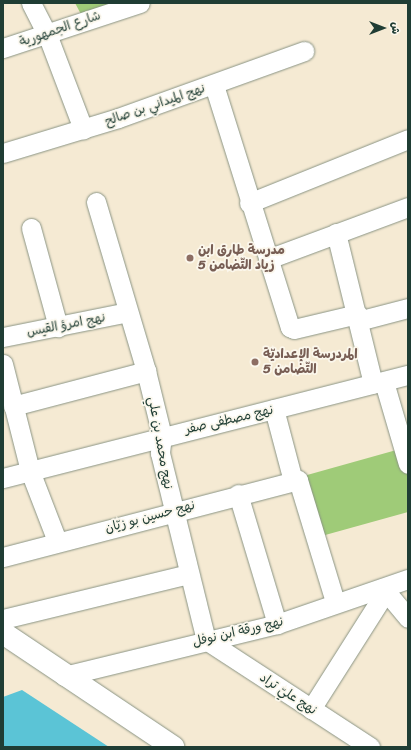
<!DOCTYPE html>
<html>
<head>
<meta charset="utf-8">
<style>
  body { margin:0 }
  #map { position:relative; width:411px; height:750px; overflow:hidden; background:#f5ead3; font-family:Sriracha,"Playpen Sans Arabic",sans-serif }
  div>[style] { position:absolute }
  .green>* { inset:0; background:#9fcb78 }
  .water>* { inset:0; background:#5bc4d6 }
  .roads { filter:drop-shadow(0 0 1px #8a9484) drop-shadow(0 0 1px #8a9484) }
  .minor>* { height:19px; margin:-9.5px; padding:0 9.5px; transform-origin:9.5px; border-radius:9.5px; background:#fff }
  .tertiary>* { height:22px; margin:-11px; padding:0 11px; transform-origin:11px; border-radius:11px; background:#fff }
  .dots>* { width:11px; height:11px; translate:-50% -50%; box-sizing:border-box; border:2px solid #fbf7ec; border-radius:50% }
  span { translate:-50% -50%; white-space:nowrap; text-align:center; line-height:1.15; -webkit-text-stroke:3.5px #fbf7ec; paint-order:stroke }
  .street-label { font-size:13px; color:#1f3d34 }
  .education-label { font-size:13px; color:#785e54; font-weight:700 }
  .left { translate:0 -50%; text-align:left }
  .frame { position:absolute; inset:0; border:4px solid #1f3d34; pointer-events:none }
  .north { position:absolute; left:363px; top:8px; width:40px; height:40px; -webkit-text-stroke:3px #fbf7ec; paint-order:stroke; rotate:90deg; font-size:11px; font-weight:700; line-height:16px; text-align:center; color:#1f3d34 }
  .north::after { content:''; display:block; margin:auto; width:14px; height:18px; background:#1f3d34; clip-path:polygon(50% 0,100% 100%,50% 72%,0 100%) }
</style>
</head>
<body>
<div id="map">
  <div class="green">
    <div style="clip-path:polygon(75px 3px,122px 3px,83px 18px)"></div>
    <div style="clip-path:polygon(400px 449px,408px 477px,408px 512px,318px 537px,300px 477px)"></div>
  </div>
  <div class="water">
    <div style="clip-path:polygon(22px 690px,109px 747px,3px 747px,3px 697px)"></div>
  </div>
  <div class="roads">
    <div class="minor">
      <div style="left:31px;top:3px;width:35px;rotate:63deg"></div>
      <div style="left:47px;top:34px;width:102px;rotate:69.2deg"></div>
      <div style="left:3px;top:48px;width:144px;rotate:-18.2deg"></div>
      <div style="left:214px;top:85px;width:254px;rotate:72.6deg"></div>
      <div style="left:290px;top:327px;width:4px;rotate:27deg"></div>
      <div style="left:294px;top:329px;width:65px;rotate:-13.4deg"></div>
      <div style="left:3px;top:153px;width:120px;rotate:-16.9deg"></div>
      <div style="left:118px;top:118px;width:198px;rotate:-19.8deg"></div>
      <div style="left:96px;top:202px;width:176px;rotate:73.5deg"></div>
      <div style="left:146px;top:371px;width:67px;rotate:76.2deg"></div>
      <div style="left:162px;top:436px;width:17px;rotate:97deg"></div>
      <div style="left:160px;top:453px;width:193px;rotate:76.2deg"></div>
      <div style="left:206px;top:640px;width:196px;rotate:33.1deg"></div>
      <div style="left:249px;top:203px;width:171px;rotate:-21.9deg"></div>
      <div style="left:31px;top:228px;width:103px;rotate:74.7deg"></div>
      <div style="left:336px;top:233px;width:155px;rotate:76.2deg"></div>
      <div style="left:268px;top:259px;width:149px;rotate:-20.4deg"></div>
      <div style="left:358px;top:321px;width:52px;rotate:-14.6deg"></div>
      <div style="left:3px;top:337px;width:127px;rotate:-11.3deg"></div>
      <div style="left:3px;top:364px;width:110px;rotate:75.8deg"></div>
      <div style="left:30px;top:471px;width:75px;rotate:68.9deg"></div>
      <div style="left:384px;top:382px;width:85px;rotate:73.7deg"></div>
      <div style="left:13px;top:406px;width:138px;rotate:-14.7deg"></div>
      <div style="left:274px;top:409px;width:74px;rotate:75.2deg"></div>
      <div style="left:3px;top:478px;width:418px;rotate:-14.3deg"></div>
      <div style="left:238px;top:494px;width:136px;rotate:73.3deg"></div>
      <div style="left:3px;top:557px;width:305px;rotate:-14.6deg"></div>
      <div style="left:298px;top:480px;width:127px;rotate:73.1deg"></div>
      <div style="left:383px;top:588px;width:39px;rotate:50deg"></div>
      <div style="left:3px;top:619px;width:191px;rotate:-13.6deg"></div>
      <div style="left:64px;top:676px;width:219px;rotate:-13.7deg"></div>
      <div style="left:277px;top:624px;width:139px;rotate:-19deg"></div>
      <div style="left:311px;top:709px;width:140px;rotate:-57.6deg"></div>
    </div>
    <div class="tertiary">
      <div style="left:3px;top:633px;width:205px;rotate:33.8deg"></div>
    </div>
  </div>
  <div class="dots">
    <div style="left:190px;top:258px;background:#8d6e63"></div>
    <div style="left:255px;top:362px;background:#8d6e63"></div>
  </div>
  <div class="street-label">
    <span style="left:60px;top:29px;rotate:-19deg">شارع الجمهورية</span>
    <span style="left:155px;top:105px;rotate:-19deg">نهج الميداني بن صالح</span>
    <span style="left:66px;top:325px;rotate:-11deg">نهج امرؤ القيس</span>
    <span style="left:229px;top:420px;rotate:-13deg">نهج مصطفى صفر</span>
    <span style="left:160px;top:443px;rotate:80deg">نهج محمد بن علي</span>
    <span style="left:150px;top:517px;rotate:-15deg">نهج حسين بو زيّان</span>
    <span style="left:238px;top:632px;rotate:-13deg">نهج ورقة ابن نوفل</span>
    <span style="left:288px;top:694px;rotate:33deg">نهج عليّ تراد</span>
  </div>
  <div class="education-label">
    <span class="left" style="left:198px;top:258px">مدرسة طارق ابن<br>زياد التّضامن 5</span>
    <span class="left" style="left:263px;top:362px">المردرسة الإعداديّة<br>التّضامن 5</span>
  </div>
  <div class="frame"></div>
  <div class="north">ش</div>
</div>
</body>
</html>
